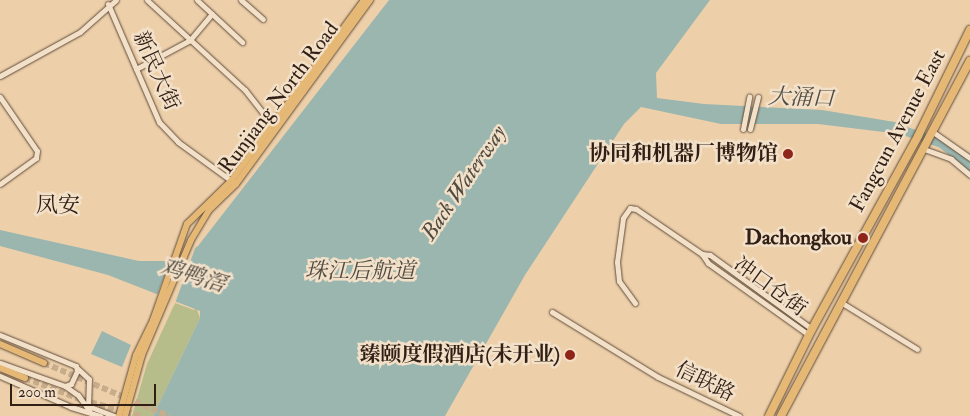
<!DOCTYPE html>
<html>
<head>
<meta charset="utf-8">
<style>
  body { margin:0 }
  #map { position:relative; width:970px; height:416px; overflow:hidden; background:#edd0aa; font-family:"IM FELL Double Pica","Noto Serif SC",serif }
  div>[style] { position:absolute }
  .green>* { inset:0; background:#b6bc8a }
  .water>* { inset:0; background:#9ab6af }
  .pier>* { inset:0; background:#edd0aa }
  .river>* { height:9px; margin:-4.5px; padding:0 4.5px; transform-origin:4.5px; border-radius:4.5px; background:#9ab6af }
  .major-tunnel>* { height:6px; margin-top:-3px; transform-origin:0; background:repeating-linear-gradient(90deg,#c7ad8c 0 6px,transparent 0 9px) }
  .roads { filter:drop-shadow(0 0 1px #604b3a) drop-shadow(0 0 1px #604b3a) }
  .minor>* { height:5px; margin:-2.5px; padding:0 2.5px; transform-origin:2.5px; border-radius:2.5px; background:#f3e0c8 }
  .major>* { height:6px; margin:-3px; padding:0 3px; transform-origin:3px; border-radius:3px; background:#e6b875 }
  .highway>* { height:8px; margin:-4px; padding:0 4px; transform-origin:4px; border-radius:4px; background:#e6b875 }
  .dots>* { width:14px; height:14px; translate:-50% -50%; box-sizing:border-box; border:2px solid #f3e0c8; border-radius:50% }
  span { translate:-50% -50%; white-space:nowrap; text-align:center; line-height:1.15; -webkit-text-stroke:5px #f3e0c8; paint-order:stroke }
  .street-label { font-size:21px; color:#311f15 }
  .poi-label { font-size:21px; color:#311f15; font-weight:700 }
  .right { translate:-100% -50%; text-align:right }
  .water-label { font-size:22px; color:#504c43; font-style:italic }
  .neighbourhood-label { font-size:22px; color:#311f15 }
  .scale { position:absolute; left:10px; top:384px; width:146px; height:22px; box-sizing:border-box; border:2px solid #311f15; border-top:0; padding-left:6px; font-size:15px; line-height:18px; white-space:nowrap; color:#311f15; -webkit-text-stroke:4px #f3e0c8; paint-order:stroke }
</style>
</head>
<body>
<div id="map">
  <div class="green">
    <div style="clip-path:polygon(175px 303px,194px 310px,196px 307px,200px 318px,153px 416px,132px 416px,147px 364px)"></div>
  </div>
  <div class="water">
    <div style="clip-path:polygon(389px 0,710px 0,656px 73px,657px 98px,704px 104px,822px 110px,907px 124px,900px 134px,818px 124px,721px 124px,641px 107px,624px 124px,525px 275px,445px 416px,153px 416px,200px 318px,200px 311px,108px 275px,0 246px,0 230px,139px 261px,168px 261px,185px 254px,198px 246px)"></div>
    <div style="clip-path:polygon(102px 331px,131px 345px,122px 367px,91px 354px)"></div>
  </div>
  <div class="pier">
    <div style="clip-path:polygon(197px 243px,174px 306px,156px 298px,172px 257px)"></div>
  </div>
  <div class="river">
    <div style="left:894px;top:127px;width:50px;rotate:18.8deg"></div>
    <div style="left:941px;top:143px;width:37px;rotate:38deg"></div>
  </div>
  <div class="major-tunnel">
    <div style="left:44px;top:363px;width:136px;rotate:23deg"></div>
    <div style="left:25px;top:378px;width:61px;rotate:21.1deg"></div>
    <div style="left:82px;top:400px;width:61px;rotate:15.2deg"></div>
  </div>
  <div class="roads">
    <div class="minor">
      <div style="left:147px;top:0;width:133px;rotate:42.6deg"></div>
      <div style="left:245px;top:90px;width:33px;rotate:52deg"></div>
      <div style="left:265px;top:116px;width:14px;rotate:73deg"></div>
      <div style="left:197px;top:0;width:62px;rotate:43deg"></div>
      <div style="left:241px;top:0;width:29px;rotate:41deg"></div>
      <div style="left:108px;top:4px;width:129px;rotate:66.6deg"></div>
      <div style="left:159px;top:122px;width:28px;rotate:46deg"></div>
      <div style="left:178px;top:142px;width:68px;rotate:36deg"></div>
      <div style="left:136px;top:69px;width:61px;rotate:-28.2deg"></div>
      <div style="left:190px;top:40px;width:34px;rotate:-50deg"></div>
      <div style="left:0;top:76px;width:91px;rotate:-28.8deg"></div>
      <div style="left:80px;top:32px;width:48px;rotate:-41.6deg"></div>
      <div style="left:0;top:97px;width:65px;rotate:55.6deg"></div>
      <div style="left:37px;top:151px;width:7px;rotate:98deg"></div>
      <div style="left:36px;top:158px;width:44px;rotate:144.2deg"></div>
      <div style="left:743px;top:129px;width:33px;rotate:-79deg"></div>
      <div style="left:750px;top:129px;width:33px;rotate:-76deg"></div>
      <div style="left:933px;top:132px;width:45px;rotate:35.1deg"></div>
      <div style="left:924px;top:149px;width:29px;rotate:20deg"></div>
      <div style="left:951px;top:159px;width:25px;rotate:40deg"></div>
      <div style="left:702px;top:254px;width:8px;rotate:7deg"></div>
      <div style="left:710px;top:255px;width:126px;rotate:36deg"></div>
      <div style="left:635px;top:303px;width:27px;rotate:-126deg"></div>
      <div style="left:619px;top:281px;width:19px;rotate:-96deg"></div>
      <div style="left:617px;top:262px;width:44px;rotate:-82.2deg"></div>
      <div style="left:623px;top:218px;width:12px;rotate:-55deg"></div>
      <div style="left:630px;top:208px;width:6px;rotate:9deg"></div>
      <div style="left:636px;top:209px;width:80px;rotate:34.3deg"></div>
      <div style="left:702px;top:254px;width:11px;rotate:56deg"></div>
      <div style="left:708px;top:263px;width:124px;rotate:35.5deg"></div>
      <div style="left:842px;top:303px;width:88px;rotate:31.5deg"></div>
      <div style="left:552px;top:312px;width:124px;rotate:31.5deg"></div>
      <div style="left:658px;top:377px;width:90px;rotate:25.7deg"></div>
      <div style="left:0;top:335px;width:82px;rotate:22.2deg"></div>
      <div style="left:76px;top:366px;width:5px;rotate:79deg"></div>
      <div style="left:77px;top:371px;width:14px;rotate:115deg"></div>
      <div style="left:71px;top:384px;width:6px;rotate:162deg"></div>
      <div style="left:65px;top:386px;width:69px;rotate:-160.5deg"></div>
      <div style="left:77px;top:368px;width:16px;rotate:43deg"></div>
      <div style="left:89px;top:379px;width:27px;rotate:92deg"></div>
      <div style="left:88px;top:406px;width:28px;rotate:21deg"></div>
      <div style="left:0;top:376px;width:77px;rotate:23.6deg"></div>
      <div style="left:71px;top:407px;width:31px;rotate:17deg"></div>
      <div style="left:65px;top:386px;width:16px;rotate:35deg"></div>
      <div style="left:78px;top:395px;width:19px;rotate:54deg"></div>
    </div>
    <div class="major">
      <div style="left:0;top:344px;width:48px;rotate:23.4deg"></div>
      <div style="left:0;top:368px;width:27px;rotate:22deg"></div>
      <div style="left:119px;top:416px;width:63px;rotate:-74.4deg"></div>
      <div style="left:136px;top:355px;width:39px;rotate:-64deg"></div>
      <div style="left:153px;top:320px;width:102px;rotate:-70.5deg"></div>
      <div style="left:187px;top:224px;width:62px;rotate:-44.3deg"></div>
      <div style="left:231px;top:181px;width:225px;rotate:-53.7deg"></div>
      <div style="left:125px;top:416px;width:63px;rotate:-74.4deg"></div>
      <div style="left:142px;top:355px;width:125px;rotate:-66.9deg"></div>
      <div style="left:191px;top:240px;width:35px;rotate:-59deg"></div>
      <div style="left:209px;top:210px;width:37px;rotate:-44deg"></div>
      <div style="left:236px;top:184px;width:228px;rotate:-53.9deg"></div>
    </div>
    <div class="highway">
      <div style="left:769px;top:416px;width:97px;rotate:-63.7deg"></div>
      <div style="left:812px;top:329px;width:220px;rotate:-61.2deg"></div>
      <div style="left:918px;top:136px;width:118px;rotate:-63.9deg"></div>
      <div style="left:781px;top:416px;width:402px;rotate:-62deg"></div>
    </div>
  </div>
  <div class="dots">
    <div style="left:788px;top:154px;background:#8f2418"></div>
    <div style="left:863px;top:238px;background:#8f2418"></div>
    <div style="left:570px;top:355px;background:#8f2418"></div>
  </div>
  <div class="street-label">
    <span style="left:156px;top:71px;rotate:66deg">新民大街</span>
    <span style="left:279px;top:98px;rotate:-53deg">Runjiang North Road</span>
    <span style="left:898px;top:131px;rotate:-62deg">Fangcun Avenue East</span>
    <span style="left:770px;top:287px;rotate:36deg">冲口仓街</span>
    <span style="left:705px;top:382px;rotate:26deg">信联路</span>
  </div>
  <div class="poi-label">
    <span class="right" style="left:778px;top:154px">协同和机器厂博物馆</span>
    <span class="right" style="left:852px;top:238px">Dachongkou</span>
    <span class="right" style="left:560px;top:355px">臻颐度假酒店(未开业)</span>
  </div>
  <div class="water-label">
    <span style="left:801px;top:98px;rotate:2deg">大涌口</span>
    <span style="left:464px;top:183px;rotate:-56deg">Back Waterway</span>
    <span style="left:360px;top:272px">珠江后航道</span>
    <span style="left:193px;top:276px;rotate:17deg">鸡鸭滘</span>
  </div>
  <div class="neighbourhood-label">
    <span style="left:58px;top:206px">凤安</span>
  </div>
  <div class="scale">200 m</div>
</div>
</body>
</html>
